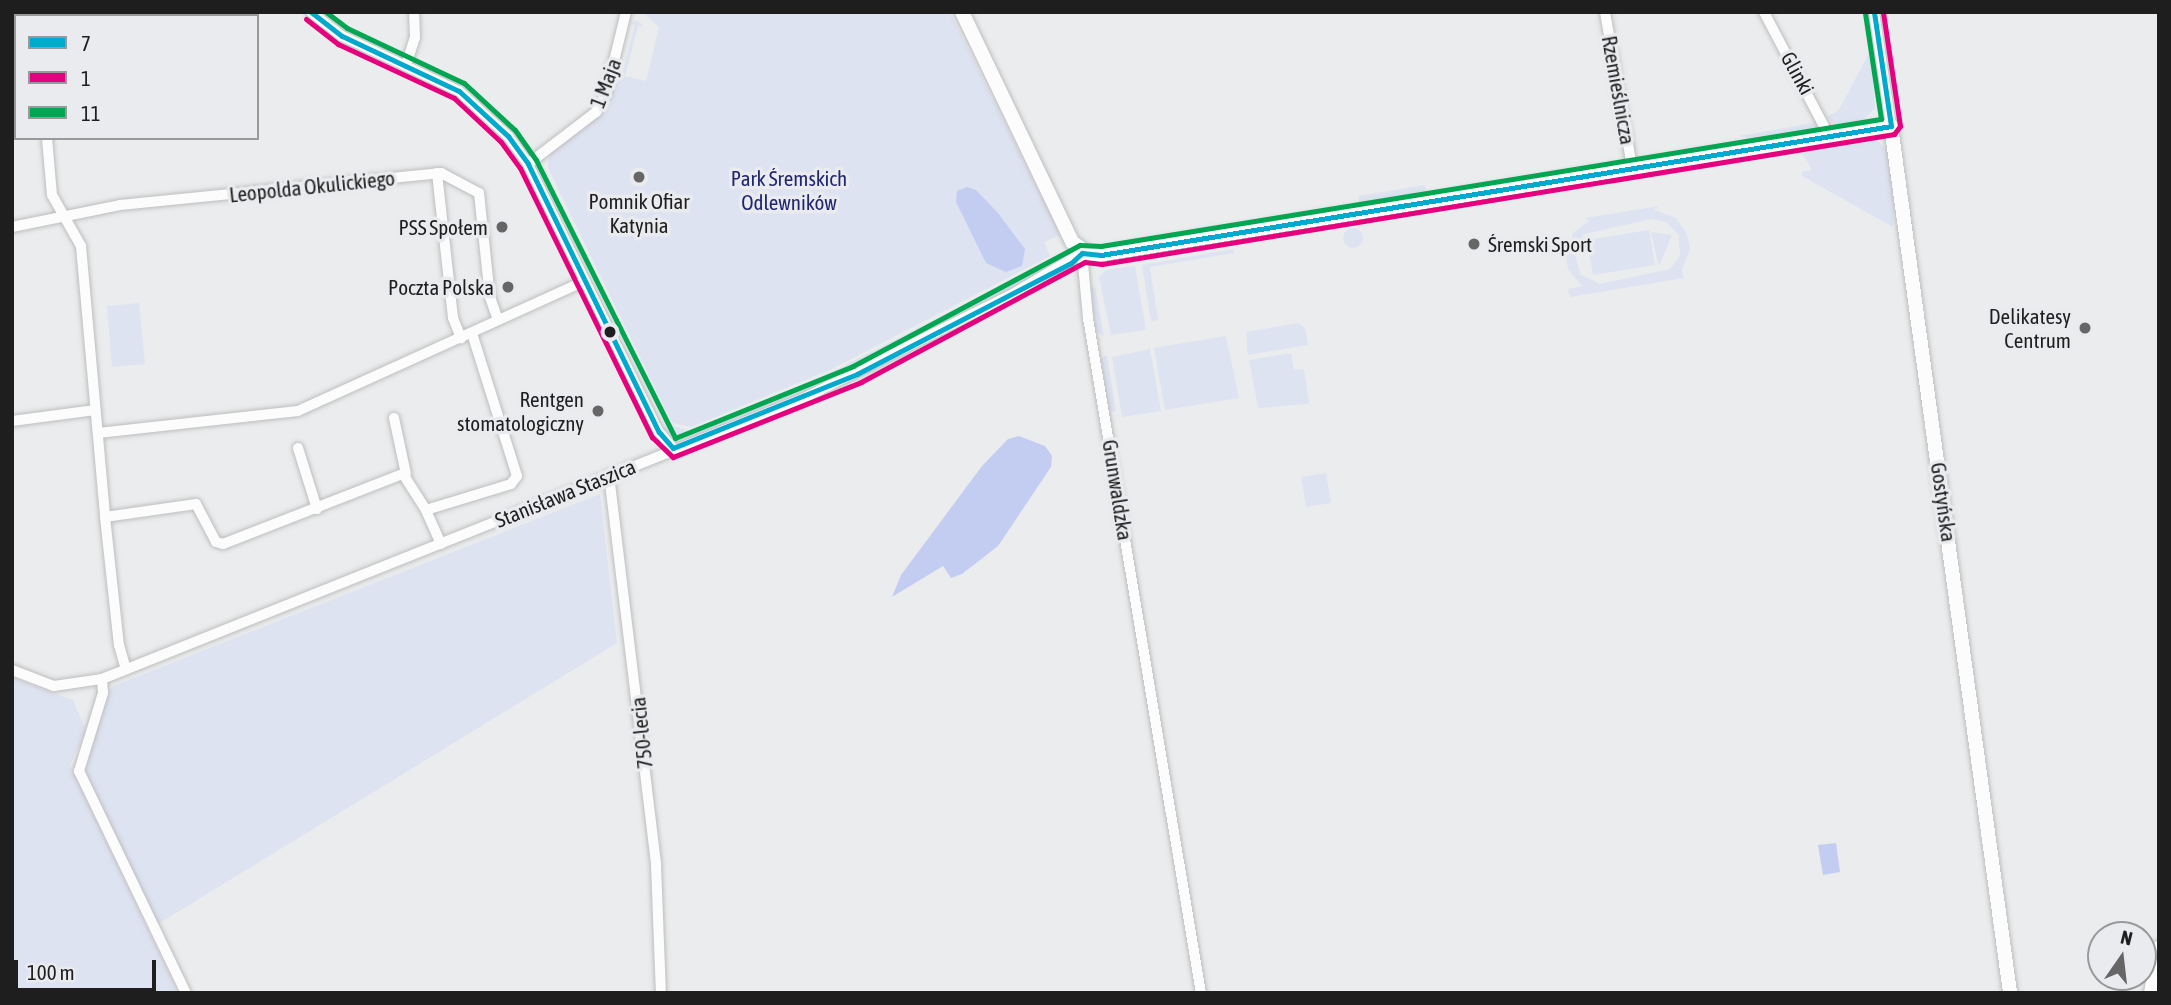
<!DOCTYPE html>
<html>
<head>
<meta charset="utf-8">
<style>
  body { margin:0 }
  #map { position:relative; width:2171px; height:1005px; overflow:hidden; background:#ebeced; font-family:"Asap Condensed",sans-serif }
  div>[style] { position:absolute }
  .green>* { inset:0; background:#dee3f1 }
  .round { border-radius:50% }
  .water>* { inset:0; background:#c3cdf2 }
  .roads { filter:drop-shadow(0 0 2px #bdbebf) drop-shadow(0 0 2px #bdbebf) }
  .minor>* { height:10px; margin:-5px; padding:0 5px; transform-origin:5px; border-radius:5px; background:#fcfcfc }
  .major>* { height:14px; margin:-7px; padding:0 7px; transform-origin:7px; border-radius:7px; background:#fcfcfc }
  .bus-1>* { height:5px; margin:-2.5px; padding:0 2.5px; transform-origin:2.5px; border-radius:2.5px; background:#00a9ce }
  .bus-2>* { height:5px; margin:-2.5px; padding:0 2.5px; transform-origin:2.5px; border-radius:2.5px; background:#e5007d }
  .bus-3>* { height:5px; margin:-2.5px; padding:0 2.5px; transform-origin:2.5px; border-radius:2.5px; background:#00a651 }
  .dots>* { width:19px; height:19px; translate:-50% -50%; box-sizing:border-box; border:4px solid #eaebee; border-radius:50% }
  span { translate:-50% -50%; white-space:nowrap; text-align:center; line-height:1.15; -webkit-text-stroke:7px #eaebee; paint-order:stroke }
  .street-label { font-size:21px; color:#1e1e1f }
  .park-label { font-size:21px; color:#20266f }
  .poi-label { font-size:21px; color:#1e1e1f }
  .right { translate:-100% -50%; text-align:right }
  .left { translate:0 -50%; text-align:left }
  .frame { position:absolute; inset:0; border:14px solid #1e1e1f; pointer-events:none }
  .legend { position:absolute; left:14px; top:14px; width:245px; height:126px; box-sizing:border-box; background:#eaebee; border:2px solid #98999b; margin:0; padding:9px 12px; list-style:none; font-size:21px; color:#1e1e1f }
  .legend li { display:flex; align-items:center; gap:14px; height:35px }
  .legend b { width:35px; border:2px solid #98999b }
  .north { position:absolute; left:2087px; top:921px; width:70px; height:70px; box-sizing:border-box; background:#eaebee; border:2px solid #98999b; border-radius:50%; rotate:14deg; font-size:19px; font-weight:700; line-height:28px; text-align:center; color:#1e1e1f }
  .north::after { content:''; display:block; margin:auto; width:24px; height:32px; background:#666667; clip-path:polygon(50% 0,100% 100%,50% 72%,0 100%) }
  .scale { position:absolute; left:14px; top:960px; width:142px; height:32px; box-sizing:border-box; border:4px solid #1e1e1f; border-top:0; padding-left:9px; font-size:21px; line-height:24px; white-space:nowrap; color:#1e1e1f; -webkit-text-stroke:5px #eaebee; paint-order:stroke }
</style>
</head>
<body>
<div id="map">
  <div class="green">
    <div style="clip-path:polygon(642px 12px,950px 12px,1060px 235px,1044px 242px,1050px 256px,832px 369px,691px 427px,672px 423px,548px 168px,549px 155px,602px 114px,615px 74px,622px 75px,635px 25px,631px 24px,637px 20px,644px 27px,638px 26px,625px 76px,646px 81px,659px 27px)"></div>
    <div style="clip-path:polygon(1871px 49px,1875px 108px,1861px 122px,1834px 125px,1827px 117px,1839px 110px)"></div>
    <div style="clip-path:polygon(1818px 122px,1818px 130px,1759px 140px,1739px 136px)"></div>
    <div style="clip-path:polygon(1872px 135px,1888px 151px,1894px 192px,1893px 227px,1802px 176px,1802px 172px,1812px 170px,1803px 155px,1810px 145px)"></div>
    <div style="clip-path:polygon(1425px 185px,1426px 191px,1397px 200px,1359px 202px,1358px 196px)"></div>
    <div style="clip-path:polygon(evenodd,1659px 206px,1654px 210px,1676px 218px,1687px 234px,1690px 249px,1682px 269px,1684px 278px,1570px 297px,1568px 289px,1582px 286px,1568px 269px,1565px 251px,1574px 232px,1589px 221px,1585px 218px,1659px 206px,1651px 219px,1666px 222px,1679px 235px,1680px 256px,1670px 269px,1600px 284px,1581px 275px,1574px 252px,1584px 234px,1651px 219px)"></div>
    <div class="round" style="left:1343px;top:228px;width:20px;height:20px"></div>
    <div style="clip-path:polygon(1649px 230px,1655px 265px,1593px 275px,1587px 240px)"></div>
    <div style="clip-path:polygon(1651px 232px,1672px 235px,1660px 264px,1658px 263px)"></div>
    <div style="clip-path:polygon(1233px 249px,1234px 253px,1150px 267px,1158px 320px,1151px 321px,1142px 265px)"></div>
    <div style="clip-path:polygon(1045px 263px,1048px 269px,799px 393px,689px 437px,672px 436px,663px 428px,669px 425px,691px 431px,834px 371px)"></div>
    <div style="clip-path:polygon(1135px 266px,1146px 330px,1111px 335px,1099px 277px,1106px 270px)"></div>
    <div style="clip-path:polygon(1095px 287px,1104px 336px,1096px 332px,1089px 288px)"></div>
    <div style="clip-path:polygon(139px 303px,145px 364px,112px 367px,107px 306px)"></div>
    <div style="clip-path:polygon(1298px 323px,1305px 328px,1308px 345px,1248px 355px,1246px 332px)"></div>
    <div style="clip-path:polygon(1226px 336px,1239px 398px,1165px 410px,1154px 348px)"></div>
    <div style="clip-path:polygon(1150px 349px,1161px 411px,1122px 417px,1112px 357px)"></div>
    <div style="clip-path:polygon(1291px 353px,1294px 370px,1304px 369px,1309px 404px,1258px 408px,1249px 360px)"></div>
    <div style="clip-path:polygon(1107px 355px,1116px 411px,1110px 412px,1101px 358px)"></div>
    <div style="clip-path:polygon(1326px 473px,1331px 503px,1306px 507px,1301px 477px)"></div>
    <div style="clip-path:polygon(600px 494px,617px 643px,158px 924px,83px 770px,111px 687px)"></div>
    <div style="clip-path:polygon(12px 678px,73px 700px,86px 731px,70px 765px,178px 993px,12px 993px)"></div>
  </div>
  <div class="water">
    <div style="clip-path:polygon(967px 187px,976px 190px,998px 213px,1025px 249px,1022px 266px,1006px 272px,986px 263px,956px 202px,957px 191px)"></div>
    <div style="clip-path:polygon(1019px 436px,1045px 446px,1052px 456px,1051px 467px,998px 546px,962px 574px,951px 578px,943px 566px,892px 597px,901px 575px,982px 466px,1008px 439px)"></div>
    <div style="clip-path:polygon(1836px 843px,1840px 872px,1823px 875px,1818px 845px)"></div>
  </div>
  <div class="roads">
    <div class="minor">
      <div style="left:311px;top:12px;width:39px;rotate:38deg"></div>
      <div style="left:342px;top:36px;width:129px;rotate:25.2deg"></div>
      <div style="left:459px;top:91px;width:67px;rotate:42.6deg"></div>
      <div style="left:508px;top:136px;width:34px;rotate:54deg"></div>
      <div style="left:528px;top:164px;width:298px;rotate:64deg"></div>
      <div style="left:659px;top:432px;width:21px;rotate:49deg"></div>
      <div style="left:1605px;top:12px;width:157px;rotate:80.1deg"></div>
      <div style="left:1764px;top:12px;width:140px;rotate:62.3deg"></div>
      <div style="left:1874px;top:12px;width:115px;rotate:81.5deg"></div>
      <div style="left:103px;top:16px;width:38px;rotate:-6deg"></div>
      <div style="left:12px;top:25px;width:4px"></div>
      <div style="left:406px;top:65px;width:28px;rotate:-72deg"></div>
      <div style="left:415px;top:38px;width:26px;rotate:-92deg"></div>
      <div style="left:47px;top:138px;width:57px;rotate:85deg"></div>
      <div style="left:52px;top:195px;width:59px;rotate:60.4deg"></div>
      <div style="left:81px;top:246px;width:272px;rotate:84.9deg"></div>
      <div style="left:105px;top:517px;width:129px;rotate:83.8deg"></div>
      <div style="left:119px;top:645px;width:25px;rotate:74deg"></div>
      <div style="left:528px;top:164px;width:86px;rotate:-37.4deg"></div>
      <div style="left:596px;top:112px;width:21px;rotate:-61deg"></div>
      <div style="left:606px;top:94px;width:84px;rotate:-76.3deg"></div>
      <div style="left:437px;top:173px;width:146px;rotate:83.7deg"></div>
      <div style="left:453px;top:318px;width:22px;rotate:68deg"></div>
      <div style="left:12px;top:227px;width:110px;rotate:-11.5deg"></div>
      <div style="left:120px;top:205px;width:323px;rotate:-5.7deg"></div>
      <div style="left:441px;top:173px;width:43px;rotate:27.8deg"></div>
      <div style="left:479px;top:193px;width:105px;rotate:84deg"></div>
      <div style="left:490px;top:297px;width:24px;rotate:71deg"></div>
      <div style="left:1082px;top:253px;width:65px;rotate:84.7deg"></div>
      <div style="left:1088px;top:318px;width:684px;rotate:80.5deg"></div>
      <div style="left:394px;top:418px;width:57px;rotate:77.9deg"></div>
      <div style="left:12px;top:421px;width:84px;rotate:-7.5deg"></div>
      <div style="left:98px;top:433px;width:201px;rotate:-6.3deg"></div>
      <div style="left:298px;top:411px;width:314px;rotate:-24.4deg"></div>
      <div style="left:298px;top:448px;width:64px;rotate:72.7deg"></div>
      <div style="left:609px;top:475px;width:393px;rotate:83.1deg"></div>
      <div style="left:656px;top:865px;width:128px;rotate:87.8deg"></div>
      <div style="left:105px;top:517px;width:92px;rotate:-8.1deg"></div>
      <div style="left:196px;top:504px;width:43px;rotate:62.2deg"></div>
      <div style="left:216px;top:542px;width:7px;rotate:16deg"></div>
      <div style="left:223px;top:544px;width:193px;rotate:-21.3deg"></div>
      <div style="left:403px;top:474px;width:43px;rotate:57.4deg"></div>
      <div style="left:441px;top:544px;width:37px;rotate:-114deg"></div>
      <div style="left:426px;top:510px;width:89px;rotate:-17deg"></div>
      <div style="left:511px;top:484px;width:10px;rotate:-53deg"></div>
      <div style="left:517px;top:476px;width:150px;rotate:-107.5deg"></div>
      <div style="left:12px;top:670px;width:45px;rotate:20.9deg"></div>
      <div style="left:54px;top:686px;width:49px;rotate:-8.3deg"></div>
      <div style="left:102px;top:679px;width:754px;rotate:-21.8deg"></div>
      <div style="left:802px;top:399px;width:231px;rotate:-26.5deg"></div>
      <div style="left:1009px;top:296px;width:85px;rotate:-30.5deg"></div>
      <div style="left:102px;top:679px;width:14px;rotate:86deg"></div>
      <div style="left:103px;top:693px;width:82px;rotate:107.1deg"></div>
      <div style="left:79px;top:771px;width:246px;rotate:64.3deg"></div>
    </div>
    <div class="major">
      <div style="left:962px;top:12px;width:255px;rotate:64.4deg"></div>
      <div style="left:1072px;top:242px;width:24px;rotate:36deg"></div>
      <div style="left:1091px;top:256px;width:810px;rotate:-9.23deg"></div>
      <div style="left:1891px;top:126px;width:875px;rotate:82.18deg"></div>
      <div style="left:2151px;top:993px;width:46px;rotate:-79.9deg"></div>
    </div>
  </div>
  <div class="bus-1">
    <div style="left:311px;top:12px;width:39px;rotate:38deg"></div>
    <div style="left:342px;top:36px;width:129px;rotate:25.2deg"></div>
    <div style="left:459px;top:91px;width:67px;rotate:42.6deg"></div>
    <div style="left:508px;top:136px;width:34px;rotate:54deg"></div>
    <div style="left:528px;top:164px;width:298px;rotate:64deg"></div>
    <div style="left:659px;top:432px;width:21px;rotate:49deg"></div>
    <div style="left:673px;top:448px;width:198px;rotate:-21.9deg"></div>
    <div style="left:857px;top:374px;width:241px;rotate:-27.4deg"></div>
    <div style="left:1071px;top:263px;width:15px;rotate:-42deg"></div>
    <div style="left:1082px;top:253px;width:19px;rotate:6deg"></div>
    <div style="left:1101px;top:255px;width:800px;rotate:-9.27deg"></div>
    <div style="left:1891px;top:126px;width:115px;rotate:-98.5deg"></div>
  </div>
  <div class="bus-2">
    <div style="left:306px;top:19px;width:41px;rotate:38deg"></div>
    <div style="left:338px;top:44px;width:128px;rotate:25deg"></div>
    <div style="left:454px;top:98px;width:64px;rotate:43.1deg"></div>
    <div style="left:501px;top:142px;width:32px;rotate:54deg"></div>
    <div style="left:520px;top:168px;width:300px;rotate:63.9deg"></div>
    <div style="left:652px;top:437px;width:29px;rotate:44deg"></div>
    <div style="left:673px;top:457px;width:202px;rotate:-21.7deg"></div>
    <div style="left:861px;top:382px;width:254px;rotate:-28.2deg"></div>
    <div style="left:1085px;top:262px;width:17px;rotate:7deg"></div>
    <div style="left:1102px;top:264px;width:803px;rotate:-9.32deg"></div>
    <div style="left:1894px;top:134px;width:10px;rotate:-53deg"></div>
    <div style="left:1900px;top:126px;width:115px;rotate:-98.5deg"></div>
  </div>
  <div class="bus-3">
    <div style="left:326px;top:12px;width:26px;rotate:37deg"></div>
    <div style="left:347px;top:28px;width:129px;rotate:25.2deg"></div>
    <div style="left:464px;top:83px;width:69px;rotate:42.7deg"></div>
    <div style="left:515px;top:130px;width:37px;rotate:55deg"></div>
    <div style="left:536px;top:160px;width:311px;rotate:63.4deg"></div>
    <div style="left:675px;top:438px;width:192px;rotate:-22deg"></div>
    <div style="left:853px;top:366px;width:257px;rotate:-28.1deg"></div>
    <div style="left:1080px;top:245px;width:21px;rotate:3deg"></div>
    <div style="left:1101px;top:246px;width:790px;rotate:-9.25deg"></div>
    <div style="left:1881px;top:119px;width:107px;rotate:-98.6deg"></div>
  </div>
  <div class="dots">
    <div style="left:639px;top:177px;background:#666667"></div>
    <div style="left:502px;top:227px;background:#666667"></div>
    <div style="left:1474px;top:244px;background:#666667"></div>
    <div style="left:508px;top:287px;background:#666667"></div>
    <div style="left:2085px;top:328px;background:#666667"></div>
    <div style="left:610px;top:332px;background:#1e1e1f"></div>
    <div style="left:598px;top:411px;background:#666667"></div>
  </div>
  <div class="street-label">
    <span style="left:1798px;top:73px;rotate:61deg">Glinki</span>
    <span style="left:605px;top:83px;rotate:-69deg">1 Maja</span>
    <span style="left:1619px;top:90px;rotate:80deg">Rzemieślnicza</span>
    <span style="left:312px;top:186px;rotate:-6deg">Leopolda Okulickiego</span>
    <span style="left:1118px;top:490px;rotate:81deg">Grunwaldzka</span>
    <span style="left:565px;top:493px;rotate:-22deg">Stanisława Staszica</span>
    <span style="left:1944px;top:502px;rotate:82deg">Gostyńska</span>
    <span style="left:641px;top:733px;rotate:-96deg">750-lecia</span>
  </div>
  <div class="park-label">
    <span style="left:789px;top:190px">Park Śremskich<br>Odlewników</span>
  </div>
  <div class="poi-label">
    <span style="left:639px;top:213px">Pomnik Ofiar<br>Katynia</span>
    <span class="right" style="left:488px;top:227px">PSS Społem</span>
    <span class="left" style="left:1488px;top:244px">Śremski Sport</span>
    <span class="right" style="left:494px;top:287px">Poczta Polska</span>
    <span class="right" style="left:2071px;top:328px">Delikatesy<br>Centrum</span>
    <span class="right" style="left:584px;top:411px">Rentgen<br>stomatologiczny</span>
  </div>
  <div class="frame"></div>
  <ul class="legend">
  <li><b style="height:9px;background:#00a9ce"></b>7</li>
  <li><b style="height:9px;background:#e5007d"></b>1</li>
  <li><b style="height:9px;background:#00a651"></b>11</li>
  </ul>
  <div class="north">N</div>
  <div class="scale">100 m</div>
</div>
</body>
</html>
